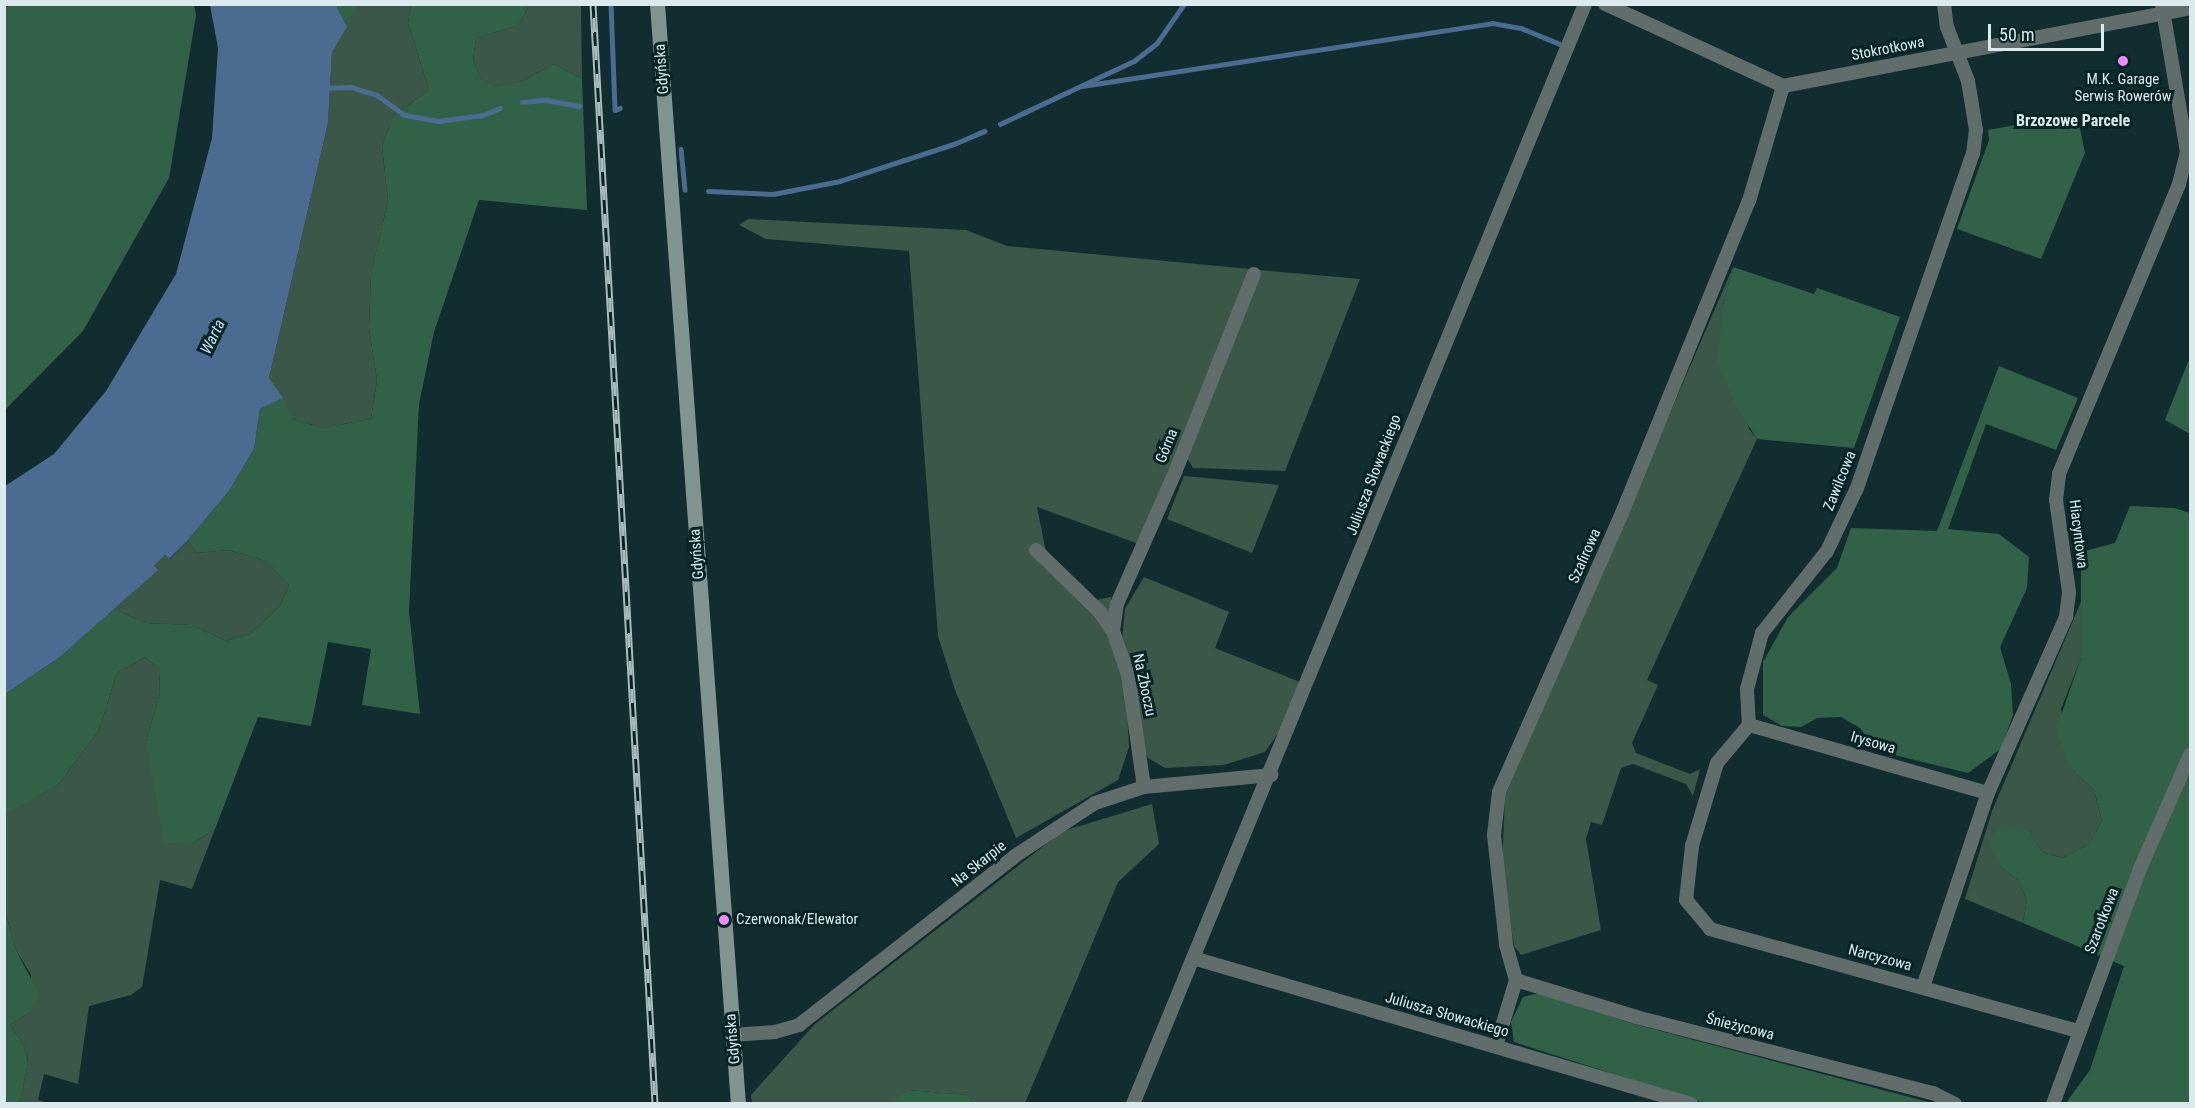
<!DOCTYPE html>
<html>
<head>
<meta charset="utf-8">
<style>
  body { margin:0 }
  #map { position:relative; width:2195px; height:1108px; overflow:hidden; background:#112d30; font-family:"Roboto Condensed",sans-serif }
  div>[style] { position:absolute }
  .green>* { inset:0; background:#3b5747 }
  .forest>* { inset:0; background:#316247 }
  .water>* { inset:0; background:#4b6b90 }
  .stream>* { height:4.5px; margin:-2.25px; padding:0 2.25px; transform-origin:2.25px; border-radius:2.25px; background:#4b6b90 }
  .minor>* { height:14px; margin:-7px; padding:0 7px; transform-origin:7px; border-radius:7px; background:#616d6b }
  .secondary>* { height:15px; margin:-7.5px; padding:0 7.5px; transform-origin:7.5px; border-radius:7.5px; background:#819490 }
  .rail>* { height:7px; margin-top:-3.5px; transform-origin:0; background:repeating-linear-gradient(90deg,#062326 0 14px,#a7babc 0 28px); box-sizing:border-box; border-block:2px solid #a7babc }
  .dots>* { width:16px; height:16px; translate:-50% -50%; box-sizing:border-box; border:3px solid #062326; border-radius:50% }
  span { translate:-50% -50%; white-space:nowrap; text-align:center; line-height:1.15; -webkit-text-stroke:6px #062326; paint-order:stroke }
  .street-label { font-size:15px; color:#dbebed }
  .poi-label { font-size:15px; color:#dbebed }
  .left { translate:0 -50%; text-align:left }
  .neighbourhood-label { font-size:16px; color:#dbebed; font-weight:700 }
  .water-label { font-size:16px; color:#c7dcf3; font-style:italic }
  .frame { position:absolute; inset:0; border:6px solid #dbebed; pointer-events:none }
  .scale { position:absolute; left:1988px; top:24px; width:116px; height:27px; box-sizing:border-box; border:3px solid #dbebed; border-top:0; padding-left:8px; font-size:18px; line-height:21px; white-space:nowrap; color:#dbebed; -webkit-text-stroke:4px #062326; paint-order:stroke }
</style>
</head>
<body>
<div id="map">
  <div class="green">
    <div style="clip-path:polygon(358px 5px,411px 5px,408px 23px,429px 90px,393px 116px,382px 147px,388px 201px,371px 275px,369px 328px,377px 380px,371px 419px,323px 428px,292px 419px,269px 378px,328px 123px,332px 52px)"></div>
    <div style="clip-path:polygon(529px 5px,581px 5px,582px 79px,554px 64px,522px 81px,496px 88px,481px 79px,473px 60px,476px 38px,519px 25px)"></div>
    <div style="clip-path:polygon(748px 219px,966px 230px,1007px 246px,1250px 269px,1139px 544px,1037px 507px,1046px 552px,1096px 600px,1111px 597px,1113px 649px,1126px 691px,1129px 747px,1118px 780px,1016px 838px,955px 690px,938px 636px,909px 251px,766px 239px,739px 225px)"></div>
    <div style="clip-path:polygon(1733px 267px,1722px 309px,1749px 429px,1757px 439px,1647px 680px,1658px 685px,1632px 743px,1636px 753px,1690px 774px,1700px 769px,1693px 796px,1686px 784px,1633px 764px,1621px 768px,1602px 825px,1591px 822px,1586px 839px,1601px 930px,1521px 955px,1514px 946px,1502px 867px,1505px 796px)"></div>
    <div style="clip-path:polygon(1260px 270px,1360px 279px,1285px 471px,1193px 468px,1187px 458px)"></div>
    <div style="clip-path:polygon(1184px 476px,1279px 485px,1252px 553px,1167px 519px)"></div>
    <div style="clip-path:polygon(188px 540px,197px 553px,228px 550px,266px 561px,289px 585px,280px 606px,250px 634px,226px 641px,192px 625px,146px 623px,114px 609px,157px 570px,154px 566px,165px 555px,170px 559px)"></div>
    <div style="clip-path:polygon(1144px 577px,1229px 612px,1215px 648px,1300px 682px,1285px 723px,1265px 752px,1224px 765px,1165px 768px,1148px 758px,1138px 735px,1122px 640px,1125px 609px)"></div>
    <div style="clip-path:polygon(2083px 597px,2081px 658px,2061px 709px,2071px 769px,2094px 790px,2102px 821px,2089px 844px,2062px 858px,2042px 852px,2029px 831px,2001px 867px,2018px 880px,2027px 900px,2023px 923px,1965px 899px,1992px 811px)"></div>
    <div style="clip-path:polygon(145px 657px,159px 669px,160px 693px,146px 742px,192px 844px,215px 829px,192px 889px,160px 880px,142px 987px,131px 995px,89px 1006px,78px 1084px,44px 1074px,38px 1100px,49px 1103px,20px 1103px,28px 1061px,24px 1045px,10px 1025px,27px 1014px,31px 975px,16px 950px,5px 911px,4px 815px,58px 785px,99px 730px,117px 673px)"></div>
    <div style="clip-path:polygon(1152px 804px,1159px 844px,1118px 882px,1025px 1103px,973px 1103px,967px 1095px,907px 1090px,889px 1104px,752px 1103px,751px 1095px,815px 1024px,1063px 831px)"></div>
  </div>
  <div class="forest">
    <div style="clip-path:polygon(5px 4px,194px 5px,196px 15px,169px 178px,83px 331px,5px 410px)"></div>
    <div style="clip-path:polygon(336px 5px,358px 5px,347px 27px)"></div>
    <div style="clip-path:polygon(411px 5px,529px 5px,519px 25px,476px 38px,473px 60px,481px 79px,496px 87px,522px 81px,554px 64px,582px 79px,587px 210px,479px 200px,434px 332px,419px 404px,409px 611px,420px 714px,362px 705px,371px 649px,328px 642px,311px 726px,258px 717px,215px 829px,192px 844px,164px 843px,146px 742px,160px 693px,159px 669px,145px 657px,117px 673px,99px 730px,58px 785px,5px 815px,5px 694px,60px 657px,114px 609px,146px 623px,192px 625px,226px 641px,250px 634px,280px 606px,289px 585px,266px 561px,228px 550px,197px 553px,188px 540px,229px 491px,254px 449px,260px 409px,283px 398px,292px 419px,323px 428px,371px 419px,377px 380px,369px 328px,371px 274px,388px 201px,382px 147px,393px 116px,429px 90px,408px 23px)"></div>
    <div style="clip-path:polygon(2077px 114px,2085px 153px,2041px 259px,1957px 229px,1989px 140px,1988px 130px)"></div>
    <div style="clip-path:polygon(1733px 267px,1814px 294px,1817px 288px,1900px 317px,1854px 448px,1757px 439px,1734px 403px,1718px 362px,1722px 309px)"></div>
    <div style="clip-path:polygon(2190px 357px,2190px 434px,2165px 420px)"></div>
    <div style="clip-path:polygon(1999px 366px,2078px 398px,2056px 450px,1986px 424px,1948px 529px,1999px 534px,2029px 557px,2027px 588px,2000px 647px,2011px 684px,2013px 715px,2001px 749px,1968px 773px,1878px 751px,1860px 728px,1841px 717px,1817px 718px,1801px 727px,1782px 726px,1763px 715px,1763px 662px,1788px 617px,1837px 568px,1851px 528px,1937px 531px)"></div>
    <div style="clip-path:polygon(2130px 506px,2174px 508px,2190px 513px,2190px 1103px,2066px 1103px,2090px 1070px,2124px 966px,2023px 923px,2027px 900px,2018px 880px,2001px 867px,1990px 843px,2001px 826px,2029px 831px,2042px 852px,2062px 858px,2089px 844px,2102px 821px,2094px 790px,2071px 769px,2056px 730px,2081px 658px,2081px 552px,2115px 543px)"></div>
    <div style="clip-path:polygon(5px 911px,16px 950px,39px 994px,27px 1014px,10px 1025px,24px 1045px,28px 1062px,20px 1103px,5px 1103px)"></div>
    <div style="clip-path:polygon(1539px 993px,1634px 1024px,1932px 1103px,1704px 1103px,1514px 1042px,1511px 1022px,1523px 997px)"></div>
    <div style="clip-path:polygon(907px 1090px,967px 1095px,973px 1103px,889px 1103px)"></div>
  </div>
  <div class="water">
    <div style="clip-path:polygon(210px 5px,336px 5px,347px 27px,332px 52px,328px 123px,269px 378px,283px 398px,260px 409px,254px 449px,229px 491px,188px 540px,169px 559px,165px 555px,154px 566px,158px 570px,60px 657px,5px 694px,5px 486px,54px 454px,106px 391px,176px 274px,212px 138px,218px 48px)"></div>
  </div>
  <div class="stream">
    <div style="left:611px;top:4px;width:106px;rotate:87.8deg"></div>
    <div style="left:615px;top:110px;width:5px;rotate:-22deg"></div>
    <div style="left:1082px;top:86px;width:415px;rotate:-8.7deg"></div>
    <div style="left:1492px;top:23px;width:29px;rotate:10deg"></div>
    <div style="left:1521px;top:28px;width:42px;rotate:22.3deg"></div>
    <div style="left:324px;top:88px;width:27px;rotate:-2deg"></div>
    <div style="left:351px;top:87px;width:27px;rotate:17deg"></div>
    <div style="left:377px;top:95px;width:34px;rotate:36deg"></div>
    <div style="left:405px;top:115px;width:34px;rotate:10deg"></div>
    <div style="left:438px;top:121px;width:45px;rotate:-7.6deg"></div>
    <div style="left:483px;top:115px;width:18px;rotate:-22deg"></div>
    <div style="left:522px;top:102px;width:24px;rotate:-5deg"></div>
    <div style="left:546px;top:100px;width:34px;rotate:10deg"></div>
    <div style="left:1000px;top:124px;width:148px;rotate:-25.2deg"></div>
    <div style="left:1134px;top:61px;width:29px;rotate:-38deg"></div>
    <div style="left:1157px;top:43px;width:47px;rotate:-55.3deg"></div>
    <div style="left:681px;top:149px;width:41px;rotate:84.4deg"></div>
    <div style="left:708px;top:191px;width:65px;rotate:2.6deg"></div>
    <div style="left:773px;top:194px;width:68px;rotate:-11deg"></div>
    <div style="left:840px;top:181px;width:120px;rotate:-18deg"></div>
    <div style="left:954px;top:144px;width:33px;rotate:-23deg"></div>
  </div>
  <div class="minor">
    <div style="left:1605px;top:4px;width:196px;rotate:24.7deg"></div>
    <div style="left:1783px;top:86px;width:414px;rotate:-10.8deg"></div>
    <div style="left:1944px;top:4px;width:23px;rotate:83deg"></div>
    <div style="left:1947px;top:27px;width:58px;rotate:68.7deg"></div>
    <div style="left:1968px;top:81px;width:50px;rotate:80.7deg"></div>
    <div style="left:1976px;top:130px;width:23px;rotate:97deg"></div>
    <div style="left:1973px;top:153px;width:357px;rotate:109.1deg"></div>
    <div style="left:1856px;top:490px;width:68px;rotate:115.4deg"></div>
    <div style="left:1827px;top:551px;width:105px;rotate:128.4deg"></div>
    <div style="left:1762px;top:633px;width:58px;rotate:105deg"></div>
    <div style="left:1747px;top:689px;width:36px;rotate:87deg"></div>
    <div style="left:1749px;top:725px;width:50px;rotate:130.1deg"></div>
    <div style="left:1717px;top:763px;width:87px;rotate:106.8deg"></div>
    <div style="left:1692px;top:846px;width:54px;rotate:96.3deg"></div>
    <div style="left:1686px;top:900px;width:38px;rotate:50deg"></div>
    <div style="left:1710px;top:929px;width:382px;rotate:15.5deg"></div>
    <div style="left:1036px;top:550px;width:88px;rotate:44.1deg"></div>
    <div style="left:1099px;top:611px;width:24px;rotate:55deg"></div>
    <div style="left:1113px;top:631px;width:46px;rotate:71.2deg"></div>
    <div style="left:1128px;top:675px;width:113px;rotate:81.9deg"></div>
    <div style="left:1113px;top:631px;width:27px;rotate:-82deg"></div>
    <div style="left:1117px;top:604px;width:146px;rotate:-66.2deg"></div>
    <div style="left:1176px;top:470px;width:211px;rotate:-68.3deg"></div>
    <div style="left:1749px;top:725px;width:248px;rotate:15.9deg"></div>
    <div style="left:1193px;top:958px;width:519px;rotate:16.34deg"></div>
    <div style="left:1516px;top:980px;width:126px;rotate:17.1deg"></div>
    <div style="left:1636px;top:1017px;width:307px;rotate:14.4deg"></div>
    <div style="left:1933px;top:1093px;width:25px;rotate:27deg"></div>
    <div style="left:1923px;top:987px;width:205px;rotate:-71.5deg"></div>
    <div style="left:1988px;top:793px;width:193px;rotate:-66.1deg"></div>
    <div style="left:2066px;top:617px;width:25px;rotate:-83deg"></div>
    <div style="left:2069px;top:592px;width:93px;rotate:-98deg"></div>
    <div style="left:2056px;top:500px;width:26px;rotate:-83deg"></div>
    <div style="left:2059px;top:474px;width:314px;rotate:-67.5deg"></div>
    <div style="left:2179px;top:184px;width:33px;rotate:-76deg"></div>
    <div style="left:2187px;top:152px;width:150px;rotate:-99.6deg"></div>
    <div style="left:732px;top:1035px;width:43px;rotate:-4deg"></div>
    <div style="left:775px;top:1032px;width:25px;rotate:-16deg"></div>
    <div style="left:799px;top:1025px;width:274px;rotate:-38deg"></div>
    <div style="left:1015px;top:856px;width:96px;rotate:-33.5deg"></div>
    <div style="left:1095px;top:803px;width:52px;rotate:-18.1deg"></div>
    <div style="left:1144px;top:787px;width:128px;rotate:-5.4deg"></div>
    <div style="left:1496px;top:1046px;width:69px;rotate:-73.1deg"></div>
    <div style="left:1516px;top:980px;width:37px;rotate:-106deg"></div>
    <div style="left:1506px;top:944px;width:110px;rotate:-96.3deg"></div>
    <div style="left:1494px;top:835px;width:43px;rotate:-83.4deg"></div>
    <div style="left:1499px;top:792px;width:305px;rotate:-66.2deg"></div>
    <div style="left:1622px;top:513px;width:337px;rotate:-67.9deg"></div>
    <div style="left:1749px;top:201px;width:120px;rotate:-73.5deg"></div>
    <div style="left:1133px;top:1104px;width:1189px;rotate:-67.66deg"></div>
    <div style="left:2053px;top:1104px;width:248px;rotate:-69.7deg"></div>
    <div style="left:2139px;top:871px;width:127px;rotate:-66.3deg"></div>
  </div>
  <div class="secondary">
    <div style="left:657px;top:4px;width:1103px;rotate:85.79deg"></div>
  </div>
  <div class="rail">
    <div style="left:593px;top:4px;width:1102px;rotate:86.77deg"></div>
  </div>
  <div class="dots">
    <div style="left:2123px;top:61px;background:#ed8cfa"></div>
    <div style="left:724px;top:920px;background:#ed8cfa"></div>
  </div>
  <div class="street-label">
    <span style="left:1888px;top:49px;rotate:-11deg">Stokrotkowa</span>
    <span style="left:662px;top:69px;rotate:-94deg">Gdyńska</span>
    <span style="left:1167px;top:446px;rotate:-68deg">Górna</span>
    <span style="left:1374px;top:475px;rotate:-69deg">Juliusza Słowackiego</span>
    <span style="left:1840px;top:481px;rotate:-68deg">Zawilcowa</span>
    <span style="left:2078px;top:534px;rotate:83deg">Hiacyntowa</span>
    <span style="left:697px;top:554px;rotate:-94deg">Gdyńska</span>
    <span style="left:1585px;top:556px;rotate:-66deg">Szafirowa</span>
    <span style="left:1144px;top:685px;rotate:78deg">Na Zboczu</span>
    <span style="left:1873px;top:743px;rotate:16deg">Irysowa</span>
    <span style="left:979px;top:864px;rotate:-38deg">Na Skarpie</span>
    <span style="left:2102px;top:921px;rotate:-69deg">Szarotkowa</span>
    <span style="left:1880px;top:958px;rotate:15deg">Narcyzowa</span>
    <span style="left:1447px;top:1015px;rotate:16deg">Juliusza Słowackiego</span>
    <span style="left:1740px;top:1027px;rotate:14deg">Śnieżycowa</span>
    <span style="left:733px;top:1039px;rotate:-95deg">Gdyńska</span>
  </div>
  <div class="poi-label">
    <span style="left:2123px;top:88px">M.K. Garage<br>Serwis Rowerów</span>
    <span class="left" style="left:736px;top:920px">Czerwonak/Elewator</span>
  </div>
  <div class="neighbourhood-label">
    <span style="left:2073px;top:121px">Brzozowe Parcele</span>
  </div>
  <div class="water-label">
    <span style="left:213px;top:337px;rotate:-64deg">Warta</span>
  </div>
  <div class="frame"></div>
  <div class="scale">50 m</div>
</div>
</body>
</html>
